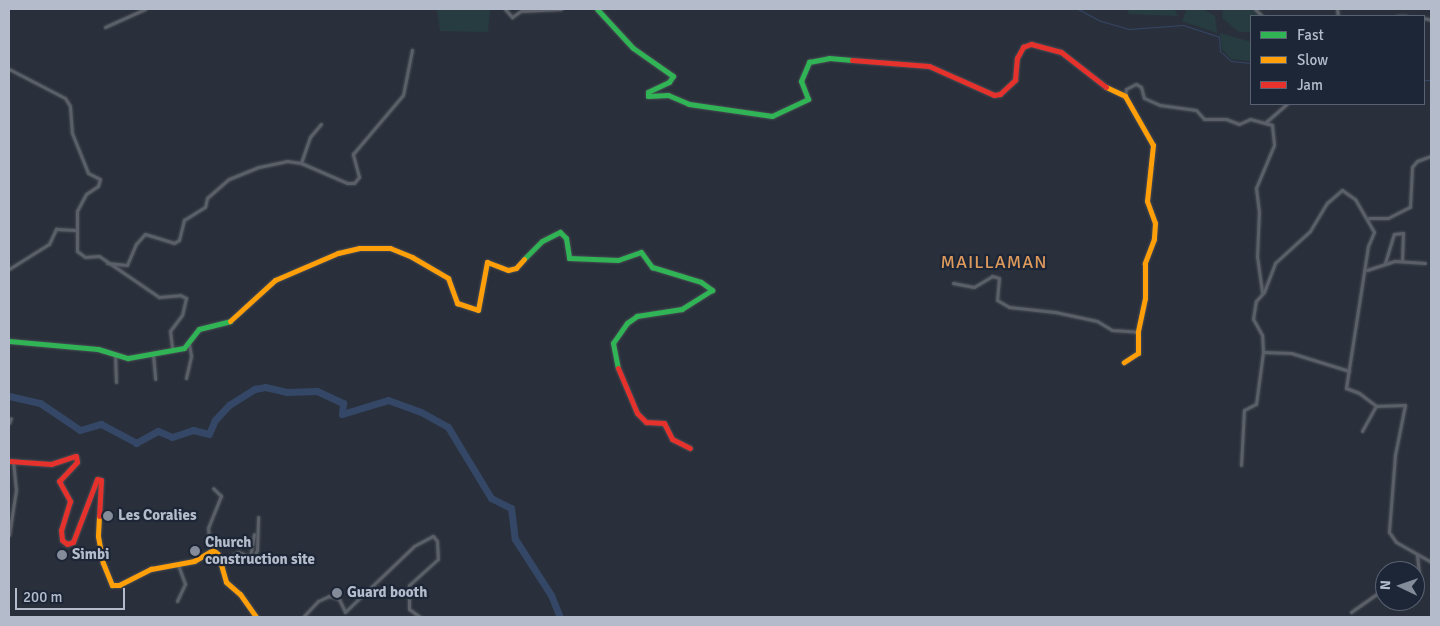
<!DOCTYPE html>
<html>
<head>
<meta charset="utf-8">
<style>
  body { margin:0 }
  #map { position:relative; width:1440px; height:626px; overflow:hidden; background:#2a303b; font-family:Signika,sans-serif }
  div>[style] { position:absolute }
  .green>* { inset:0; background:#263c41 }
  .stream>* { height:1px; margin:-0.5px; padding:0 0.5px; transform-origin:0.5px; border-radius:0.5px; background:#344766 }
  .river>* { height:7px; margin:-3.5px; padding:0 3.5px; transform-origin:3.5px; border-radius:3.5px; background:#344766 }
  .roads { filter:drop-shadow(0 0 1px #464b53) drop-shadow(0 0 1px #464b53) }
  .street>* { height:3px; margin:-1.5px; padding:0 1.5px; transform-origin:1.5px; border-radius:1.5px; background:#5a5f68 }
  .fast>* { height:5px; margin:-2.5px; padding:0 2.5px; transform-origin:2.5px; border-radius:2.5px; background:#30b455 }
  .slow>* { height:5px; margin:-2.5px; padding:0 2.5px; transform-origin:2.5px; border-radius:2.5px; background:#ff9f0a }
  .jam>* { height:5px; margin:-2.5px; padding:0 2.5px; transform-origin:2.5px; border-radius:2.5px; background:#e5322d }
  .dots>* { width:14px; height:14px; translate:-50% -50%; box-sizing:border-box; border:2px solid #1c2636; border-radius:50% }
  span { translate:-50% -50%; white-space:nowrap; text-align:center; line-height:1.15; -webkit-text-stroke:4.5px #1c2636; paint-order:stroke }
  .poi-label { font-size:15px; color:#b4bccc; font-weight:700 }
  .left { translate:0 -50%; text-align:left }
  .quarter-label { font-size:18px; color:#de9a5c; letter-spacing:1px }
  .frame { position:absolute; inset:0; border:10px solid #b4bccc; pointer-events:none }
  .legend { position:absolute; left:1250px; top:15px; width:175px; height:90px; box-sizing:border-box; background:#1c2636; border:1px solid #596272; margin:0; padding:6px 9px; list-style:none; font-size:15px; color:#b4bccc }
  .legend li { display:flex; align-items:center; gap:10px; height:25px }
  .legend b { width:25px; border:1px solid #596272 }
  .north { position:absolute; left:1375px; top:561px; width:50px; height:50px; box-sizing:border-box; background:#1c2636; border:1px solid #596272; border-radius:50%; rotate:273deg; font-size:14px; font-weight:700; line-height:20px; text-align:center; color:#b4bccc }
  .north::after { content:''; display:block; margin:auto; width:18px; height:22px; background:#848b99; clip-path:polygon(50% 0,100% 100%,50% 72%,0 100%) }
  .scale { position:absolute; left:15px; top:588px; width:110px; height:22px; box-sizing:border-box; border:2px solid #b4bccc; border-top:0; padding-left:6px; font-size:15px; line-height:18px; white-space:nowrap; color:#b4bccc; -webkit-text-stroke:4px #1c2636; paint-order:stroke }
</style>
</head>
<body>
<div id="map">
  <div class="green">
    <div style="clip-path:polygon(437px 9px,490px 9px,488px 32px,440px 31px)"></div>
    <div style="clip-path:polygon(1127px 9px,1174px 9px,1178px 16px,1129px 14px)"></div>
    <div style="clip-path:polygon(1187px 9px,1203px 9px,1215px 16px,1217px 33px,1182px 21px)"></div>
    <div style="clip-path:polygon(1223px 9px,1253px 9px,1259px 16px,1251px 16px,1251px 32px,1239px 32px,1222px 18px)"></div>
    <div style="clip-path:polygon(1220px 33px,1251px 42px,1251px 61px,1231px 59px,1222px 49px)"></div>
  </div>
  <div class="stream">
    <div style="left:1078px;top:9px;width:26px;rotate:28deg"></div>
    <div style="left:1101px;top:21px;width:29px;rotate:16deg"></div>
    <div style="left:1129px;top:29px;width:54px;rotate:-4.2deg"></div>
    <div style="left:1183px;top:25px;width:38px;rotate:18deg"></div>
    <div style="left:1219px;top:37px;width:14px;rotate:86deg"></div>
    <div style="left:1220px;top:51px;width:15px;rotate:42deg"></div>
    <div style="left:1231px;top:61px;width:20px;rotate:6deg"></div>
    <div style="left:1424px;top:80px;width:7px"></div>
  </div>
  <div class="river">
    <div style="left:9px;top:396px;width:32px;rotate:13deg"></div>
    <div style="left:40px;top:403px;width:48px;rotate:34deg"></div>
    <div style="left:80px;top:430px;width:22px;rotate:-16deg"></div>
    <div style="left:101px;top:424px;width:40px;rotate:28deg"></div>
    <div style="left:136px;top:443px;width:25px;rotate:-29deg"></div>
    <div style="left:158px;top:431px;width:15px;rotate:23deg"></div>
    <div style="left:172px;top:437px;width:22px;rotate:-18deg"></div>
    <div style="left:193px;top:430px;width:16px;rotate:14deg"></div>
    <div style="left:209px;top:434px;width:15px;rotate:-67deg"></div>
    <div style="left:215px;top:420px;width:21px;rotate:-47deg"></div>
    <div style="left:229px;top:405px;width:31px;rotate:-32deg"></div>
    <div style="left:255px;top:389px;width:10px;rotate:-11deg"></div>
    <div style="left:265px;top:387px;width:22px;rotate:13deg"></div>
    <div style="left:286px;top:392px;width:31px;rotate:-2deg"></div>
    <div style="left:317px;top:391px;width:29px;rotate:25deg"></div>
    <div style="left:343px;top:403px;width:11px;rotate:95deg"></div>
    <div style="left:342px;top:414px;width:48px;rotate:-16.9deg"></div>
    <div style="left:388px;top:400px;width:35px;rotate:20deg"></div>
    <div style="left:421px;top:412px;width:31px;rotate:29deg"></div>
    <div style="left:448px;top:427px;width:83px;rotate:58.8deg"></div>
    <div style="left:491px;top:498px;width:22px;rotate:27deg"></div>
    <div style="left:511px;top:508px;width:31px;rotate:83deg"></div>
    <div style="left:515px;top:539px;width:67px;rotate:57.3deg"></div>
    <div style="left:551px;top:595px;width:24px;rotate:68deg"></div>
  </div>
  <div class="roads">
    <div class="street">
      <div style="left:505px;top:9px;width:11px;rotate:49deg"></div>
      <div style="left:512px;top:17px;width:11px;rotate:-34deg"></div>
      <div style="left:521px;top:11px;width:40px;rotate:-2.9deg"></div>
      <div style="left:1255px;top:9px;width:10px;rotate:45deg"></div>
      <div style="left:1337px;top:9px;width:7px;rotate:82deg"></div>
      <div style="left:1397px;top:16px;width:9px"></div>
      <div style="left:1424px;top:18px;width:7px;rotate:16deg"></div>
      <div style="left:105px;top:27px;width:44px;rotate:-24.2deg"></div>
      <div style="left:9px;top:69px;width:63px;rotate:27.4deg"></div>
      <div style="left:65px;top:98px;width:9px;rotate:58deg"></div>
      <div style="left:70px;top:106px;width:27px;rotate:86deg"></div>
      <div style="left:72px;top:133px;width:43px;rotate:68.2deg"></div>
      <div style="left:88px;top:173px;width:13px;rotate:27deg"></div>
      <div style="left:100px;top:179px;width:7px;rotate:106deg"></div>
      <div style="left:98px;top:186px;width:14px;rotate:146deg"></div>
      <div style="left:86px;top:194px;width:19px;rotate:118deg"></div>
      <div style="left:77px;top:211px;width:40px;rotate:90deg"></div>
      <div style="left:77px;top:251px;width:10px;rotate:37deg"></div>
      <div style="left:85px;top:257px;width:14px;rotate:-4deg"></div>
      <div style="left:99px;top:256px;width:73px;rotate:34.3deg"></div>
      <div style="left:159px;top:297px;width:21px;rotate:-5deg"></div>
      <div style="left:180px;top:295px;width:7px;rotate:27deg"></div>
      <div style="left:186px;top:298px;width:17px;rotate:103deg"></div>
      <div style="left:182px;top:315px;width:20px;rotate:127deg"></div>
      <div style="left:170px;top:331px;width:17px;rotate:83deg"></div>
      <div style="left:1125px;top:96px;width:7px;rotate:-82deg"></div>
      <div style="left:1126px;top:89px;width:11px;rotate:-27deg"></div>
      <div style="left:1136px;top:84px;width:6px;rotate:31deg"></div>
      <div style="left:1141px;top:87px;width:11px;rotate:75deg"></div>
      <div style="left:1144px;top:98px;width:17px;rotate:24deg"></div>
      <div style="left:1160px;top:105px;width:36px;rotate:8deg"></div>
      <div style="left:1196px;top:110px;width:12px;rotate:48deg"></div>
      <div style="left:1204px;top:119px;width:22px"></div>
      <div style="left:1226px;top:119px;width:14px;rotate:21deg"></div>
      <div style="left:1239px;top:124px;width:12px;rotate:-24deg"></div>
      <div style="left:1250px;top:119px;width:23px;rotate:15deg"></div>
      <div style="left:1272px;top:125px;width:20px;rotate:84deg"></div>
      <div style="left:1274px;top:145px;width:47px;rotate:112.7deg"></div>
      <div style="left:1256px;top:188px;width:23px;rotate:83deg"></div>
      <div style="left:1259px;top:211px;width:45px;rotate:92.5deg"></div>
      <div style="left:1257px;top:256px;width:37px;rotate:82deg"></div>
      <div style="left:1266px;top:122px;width:28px;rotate:-41deg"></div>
      <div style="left:301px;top:163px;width:28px;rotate:-71deg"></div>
      <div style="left:310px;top:137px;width:17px;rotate:-50deg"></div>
      <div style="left:1369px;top:218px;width:19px"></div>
      <div style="left:1388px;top:218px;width:25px;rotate:-27deg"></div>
      <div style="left:1410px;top:207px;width:40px;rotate:-87.1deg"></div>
      <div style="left:1412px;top:167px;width:8px;rotate:-50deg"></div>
      <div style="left:1417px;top:161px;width:15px;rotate:-20deg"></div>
      <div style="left:107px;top:263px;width:20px;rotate:6deg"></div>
      <div style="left:127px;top:265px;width:23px;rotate:-67deg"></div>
      <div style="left:136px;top:244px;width:13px;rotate:-48deg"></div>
      <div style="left:145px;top:234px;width:30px;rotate:17deg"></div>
      <div style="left:174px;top:243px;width:6px;rotate:-31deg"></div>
      <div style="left:179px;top:240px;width:21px;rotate:-76deg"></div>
      <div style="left:184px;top:220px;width:25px;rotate:-32deg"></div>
      <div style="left:205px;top:207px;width:9px;rotate:-77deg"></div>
      <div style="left:207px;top:198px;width:29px;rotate:-41deg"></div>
      <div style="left:229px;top:179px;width:32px;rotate:-22deg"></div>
      <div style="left:259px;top:167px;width:29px;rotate:-12deg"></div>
      <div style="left:287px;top:161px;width:14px;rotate:8deg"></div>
      <div style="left:301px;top:163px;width:50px;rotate:23.5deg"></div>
      <div style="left:347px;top:183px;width:7px"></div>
      <div style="left:354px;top:183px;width:8px;rotate:-50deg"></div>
      <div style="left:359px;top:177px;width:24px;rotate:-105deg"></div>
      <div style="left:353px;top:154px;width:77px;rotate:-49.7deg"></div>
      <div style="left:403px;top:95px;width:46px;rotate:-78.7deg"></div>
      <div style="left:1385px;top:263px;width:30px;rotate:-73deg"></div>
      <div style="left:1394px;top:234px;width:9px;rotate:-6deg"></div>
      <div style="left:1403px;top:233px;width:28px;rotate:92deg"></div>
      <div style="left:9px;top:269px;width:47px;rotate:-32deg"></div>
      <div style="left:49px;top:244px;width:17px;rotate:-65deg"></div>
      <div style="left:56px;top:229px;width:19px;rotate:3deg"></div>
      <div style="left:1367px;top:270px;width:29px;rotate:-18deg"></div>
      <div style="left:1395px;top:261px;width:30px;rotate:4deg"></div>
      <div style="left:953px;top:283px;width:21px;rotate:11deg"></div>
      <div style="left:974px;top:287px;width:21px;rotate:-31deg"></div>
      <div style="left:992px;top:276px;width:7px;rotate:16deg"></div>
      <div style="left:999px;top:278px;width:22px;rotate:95deg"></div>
      <div style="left:997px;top:300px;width:14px;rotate:30deg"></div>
      <div style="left:1009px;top:307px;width:46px;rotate:6.2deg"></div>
      <div style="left:1055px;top:312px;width:43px;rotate:12.1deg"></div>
      <div style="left:1097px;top:321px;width:17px;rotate:31deg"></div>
      <div style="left:1112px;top:330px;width:26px;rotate:4deg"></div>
      <div style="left:1263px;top:352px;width:28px;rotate:2deg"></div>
      <div style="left:1291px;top:353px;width:61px;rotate:17.2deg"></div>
      <div style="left:115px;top:354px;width:28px;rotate:88deg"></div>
      <div style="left:153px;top:354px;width:25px;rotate:85deg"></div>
      <div style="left:186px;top:378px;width:23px;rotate:-77deg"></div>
      <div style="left:191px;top:356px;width:12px;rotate:-99deg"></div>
      <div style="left:9px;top:423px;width:5px;rotate:-68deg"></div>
      <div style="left:1362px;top:431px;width:29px;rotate:-61deg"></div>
      <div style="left:1241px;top:465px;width:55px;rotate:-86.9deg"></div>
      <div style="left:1244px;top:410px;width:13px;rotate:-27deg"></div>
      <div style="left:1256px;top:404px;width:52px;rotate:-82.3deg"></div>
      <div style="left:1263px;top:352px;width:17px;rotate:-93deg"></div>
      <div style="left:1262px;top:335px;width:18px;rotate:-119deg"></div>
      <div style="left:1253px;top:319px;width:18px;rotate:-81deg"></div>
      <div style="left:1256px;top:301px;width:12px;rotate:-48deg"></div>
      <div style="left:1264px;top:292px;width:31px;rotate:-69deg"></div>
      <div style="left:1275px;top:263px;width:47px;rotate:-42.4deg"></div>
      <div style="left:1310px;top:231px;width:33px;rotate:-59deg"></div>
      <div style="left:1327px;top:203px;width:20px;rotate:-41deg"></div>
      <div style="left:1342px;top:190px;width:16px;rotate:35deg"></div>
      <div style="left:1355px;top:199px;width:38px;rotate:60deg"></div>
      <div style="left:1374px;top:232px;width:15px;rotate:113deg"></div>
      <div style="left:1368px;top:246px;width:144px;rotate:98.8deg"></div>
      <div style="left:1346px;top:388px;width:14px;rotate:21deg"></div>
      <div style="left:1359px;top:393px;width:21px;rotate:37deg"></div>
      <div style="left:1376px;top:406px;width:29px;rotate:-2deg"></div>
      <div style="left:1405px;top:405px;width:51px;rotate:101.3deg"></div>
      <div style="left:1395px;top:455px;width:77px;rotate:94.5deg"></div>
      <div style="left:1389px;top:532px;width:12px;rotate:55deg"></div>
      <div style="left:1396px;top:542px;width:40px;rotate:29.7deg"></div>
      <div style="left:9px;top:535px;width:46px;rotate:-81.2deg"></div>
      <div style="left:16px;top:490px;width:29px;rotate:-96deg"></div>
      <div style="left:210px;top:550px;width:22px;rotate:-95deg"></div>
      <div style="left:208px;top:528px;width:35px;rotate:-68deg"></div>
      <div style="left:221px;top:496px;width:11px;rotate:-135deg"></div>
      <div style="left:250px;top:557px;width:23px;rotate:-80deg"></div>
      <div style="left:220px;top:562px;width:21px;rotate:-29deg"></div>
      <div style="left:238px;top:552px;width:16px;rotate:22deg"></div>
      <div style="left:253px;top:558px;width:9px;rotate:-63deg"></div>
      <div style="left:257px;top:550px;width:33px;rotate:-88deg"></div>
      <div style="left:1415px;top:599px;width:8px;rotate:-45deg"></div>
      <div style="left:1421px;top:593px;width:39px;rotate:-96deg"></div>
      <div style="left:177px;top:601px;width:19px;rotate:-65deg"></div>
      <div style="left:185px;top:584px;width:20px;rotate:-110deg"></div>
      <div style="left:1391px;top:601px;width:10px"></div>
      <div style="left:1351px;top:612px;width:33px;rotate:-35deg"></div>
      <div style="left:1378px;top:593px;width:7px;rotate:8deg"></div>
      <div style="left:303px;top:617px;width:22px;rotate:-47deg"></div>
      <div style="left:318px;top:601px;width:12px;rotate:-24deg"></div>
      <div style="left:329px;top:596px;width:10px;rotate:17deg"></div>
      <div style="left:339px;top:599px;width:14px;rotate:65deg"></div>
      <div style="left:345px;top:612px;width:95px;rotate:-43.7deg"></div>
      <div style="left:414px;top:546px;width:21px;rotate:-28deg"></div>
      <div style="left:433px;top:536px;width:6px;rotate:51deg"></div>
      <div style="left:437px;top:541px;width:18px;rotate:87deg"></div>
      <div style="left:438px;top:559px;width:39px;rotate:138deg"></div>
      <div style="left:409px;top:585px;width:24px;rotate:90deg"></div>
      <div style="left:409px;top:609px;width:14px;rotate:36deg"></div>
    </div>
    <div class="fast">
      <div style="left:597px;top:9px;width:53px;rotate:47.3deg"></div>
      <div style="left:633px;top:48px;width:49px;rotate:35deg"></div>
      <div style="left:673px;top:76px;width:7px;rotate:124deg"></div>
      <div style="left:669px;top:82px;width:23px;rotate:155deg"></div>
      <div style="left:648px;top:92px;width:4px;rotate:90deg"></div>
      <div style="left:648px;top:96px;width:20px;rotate:-3deg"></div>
      <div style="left:668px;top:95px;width:23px;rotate:23deg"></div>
      <div style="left:689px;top:104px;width:84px;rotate:8.2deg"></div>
      <div style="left:772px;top:116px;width:40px;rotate:-25deg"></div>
      <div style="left:808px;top:99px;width:19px;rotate:-111deg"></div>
      <div style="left:801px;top:81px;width:21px;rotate:-67deg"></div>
      <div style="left:809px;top:62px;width:20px;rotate:-11deg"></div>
      <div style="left:829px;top:58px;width:23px;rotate:5deg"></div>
      <div style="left:524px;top:259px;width:25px;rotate:-45deg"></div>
      <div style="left:542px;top:241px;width:20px;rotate:-27deg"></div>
      <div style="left:560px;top:232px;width:8px;rotate:45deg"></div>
      <div style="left:566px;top:238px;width:20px;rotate:81deg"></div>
      <div style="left:569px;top:258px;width:49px;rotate:2.3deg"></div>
      <div style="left:618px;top:260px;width:24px;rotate:-19deg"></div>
      <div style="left:641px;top:252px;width:19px;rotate:54deg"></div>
      <div style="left:652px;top:267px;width:51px;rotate:17deg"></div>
      <div style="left:701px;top:282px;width:14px;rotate:36deg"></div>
      <div style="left:712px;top:290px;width:36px;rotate:148deg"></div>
      <div style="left:682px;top:309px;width:46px;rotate:171.2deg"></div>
      <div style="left:637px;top:316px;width:12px;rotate:145deg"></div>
      <div style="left:627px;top:323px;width:24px;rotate:125deg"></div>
      <div style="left:613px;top:343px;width:25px;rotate:79deg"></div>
      <div style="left:9px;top:341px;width:89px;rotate:5.1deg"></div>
      <div style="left:98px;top:349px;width:31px;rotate:17deg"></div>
      <div style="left:128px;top:358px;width:57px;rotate:-10.1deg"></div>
      <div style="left:184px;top:348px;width:24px;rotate:-52deg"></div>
      <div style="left:199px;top:329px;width:32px;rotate:-14deg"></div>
    </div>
    <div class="slow">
      <div style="left:1106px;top:87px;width:21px;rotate:25deg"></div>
      <div style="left:1125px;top:96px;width:56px;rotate:60.3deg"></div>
      <div style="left:1153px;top:145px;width:56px;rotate:96.1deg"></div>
      <div style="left:1147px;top:201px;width:23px;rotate:70deg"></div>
      <div style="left:1155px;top:223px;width:16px;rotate:94deg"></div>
      <div style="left:1154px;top:239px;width:26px;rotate:111deg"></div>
      <div style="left:1145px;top:263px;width:35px;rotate:90deg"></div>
      <div style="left:1145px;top:298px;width:35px;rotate:102deg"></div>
      <div style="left:1138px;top:332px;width:21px;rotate:90deg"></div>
      <div style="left:1138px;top:353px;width:17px;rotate:147deg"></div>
      <div style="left:230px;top:321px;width:61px;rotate:-42.3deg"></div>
      <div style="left:275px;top:280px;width:69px;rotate:-23.2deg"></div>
      <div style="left:338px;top:253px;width:22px;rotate:-13deg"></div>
      <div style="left:359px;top:248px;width:31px"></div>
      <div style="left:390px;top:248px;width:24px;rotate:22deg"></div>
      <div style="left:412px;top:257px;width:42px;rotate:30.3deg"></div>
      <div style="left:448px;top:278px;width:27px;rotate:70deg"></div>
      <div style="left:457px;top:303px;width:22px;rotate:18deg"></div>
      <div style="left:478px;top:310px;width:49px;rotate:-79.4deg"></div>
      <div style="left:487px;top:262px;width:22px;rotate:21deg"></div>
      <div style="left:508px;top:270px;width:8px;rotate:-14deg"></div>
      <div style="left:516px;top:268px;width:12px;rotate:-48deg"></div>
      <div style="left:99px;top:516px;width:20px;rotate:93deg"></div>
      <div style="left:98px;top:536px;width:27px;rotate:80deg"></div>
      <div style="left:103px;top:563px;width:24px;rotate:68deg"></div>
      <div style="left:112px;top:585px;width:7px"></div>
      <div style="left:119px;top:585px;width:36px;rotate:-27deg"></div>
      <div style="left:151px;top:569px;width:44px;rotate:-10.5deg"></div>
      <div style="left:194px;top:561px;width:22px;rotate:-30deg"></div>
      <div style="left:213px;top:550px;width:6px;rotate:39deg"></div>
      <div style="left:218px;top:554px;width:29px;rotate:74deg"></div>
      <div style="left:226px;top:582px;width:18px;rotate:41deg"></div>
      <div style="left:240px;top:594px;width:28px;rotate:55deg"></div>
    </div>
    <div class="jam">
      <div style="left:852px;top:60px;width:77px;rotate:4.5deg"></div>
      <div style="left:929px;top:66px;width:71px;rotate:24deg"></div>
      <div style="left:994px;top:95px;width:6px;rotate:-9deg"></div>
      <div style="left:1000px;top:94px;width:21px;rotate:-43deg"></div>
      <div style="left:1015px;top:80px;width:22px;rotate:-85deg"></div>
      <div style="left:1017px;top:58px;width:13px;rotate:-61deg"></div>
      <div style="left:1023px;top:47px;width:9px;rotate:-21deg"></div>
      <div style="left:1031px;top:44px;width:31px;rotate:15deg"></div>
      <div style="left:1061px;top:52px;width:57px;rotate:37.9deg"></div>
      <div style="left:618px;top:368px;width:49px;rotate:67.1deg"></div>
      <div style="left:637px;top:413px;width:13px;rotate:45deg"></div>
      <div style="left:646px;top:422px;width:18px;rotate:3deg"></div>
      <div style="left:664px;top:423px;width:18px;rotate:63deg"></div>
      <div style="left:672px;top:439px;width:20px;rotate:27deg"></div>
      <div style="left:9px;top:461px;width:42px;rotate:4.1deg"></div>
      <div style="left:51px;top:464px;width:26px;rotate:-18deg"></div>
      <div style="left:76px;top:456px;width:6px;rotate:81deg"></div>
      <div style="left:77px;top:462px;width:26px;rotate:133deg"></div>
      <div style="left:59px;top:481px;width:23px;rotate:61deg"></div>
      <div style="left:70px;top:501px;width:30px;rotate:107deg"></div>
      <div style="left:61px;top:530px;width:10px;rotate:84deg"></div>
      <div style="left:62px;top:540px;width:6px;rotate:39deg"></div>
      <div style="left:67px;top:544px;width:6px;rotate:-18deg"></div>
      <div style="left:73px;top:542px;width:67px;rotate:-69.1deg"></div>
      <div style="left:97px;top:479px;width:4px;rotate:14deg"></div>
      <div style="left:101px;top:480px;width:36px;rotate:93deg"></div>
    </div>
  </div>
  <div class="dots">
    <div style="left:108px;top:516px;background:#848b99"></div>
    <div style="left:195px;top:551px;background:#848b99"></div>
    <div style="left:62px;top:555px;background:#848b99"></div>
    <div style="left:337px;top:593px;background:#848b99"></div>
  </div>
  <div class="poi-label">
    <span class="left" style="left:118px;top:516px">Les Coralies</span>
    <span class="left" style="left:205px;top:551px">Church<br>construction site</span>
    <span class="left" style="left:72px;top:555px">Simbi</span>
    <span class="left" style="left:347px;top:593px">Guard booth</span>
  </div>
  <div class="quarter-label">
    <span style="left:994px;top:262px">MAILLAMAN</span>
  </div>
  <div class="frame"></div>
  <ul class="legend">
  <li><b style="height:6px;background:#30b455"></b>Fast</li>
  <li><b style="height:6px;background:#ff9f0a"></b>Slow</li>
  <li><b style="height:6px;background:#e5322d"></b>Jam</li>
  </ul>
  <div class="north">N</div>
  <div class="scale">200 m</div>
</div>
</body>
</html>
